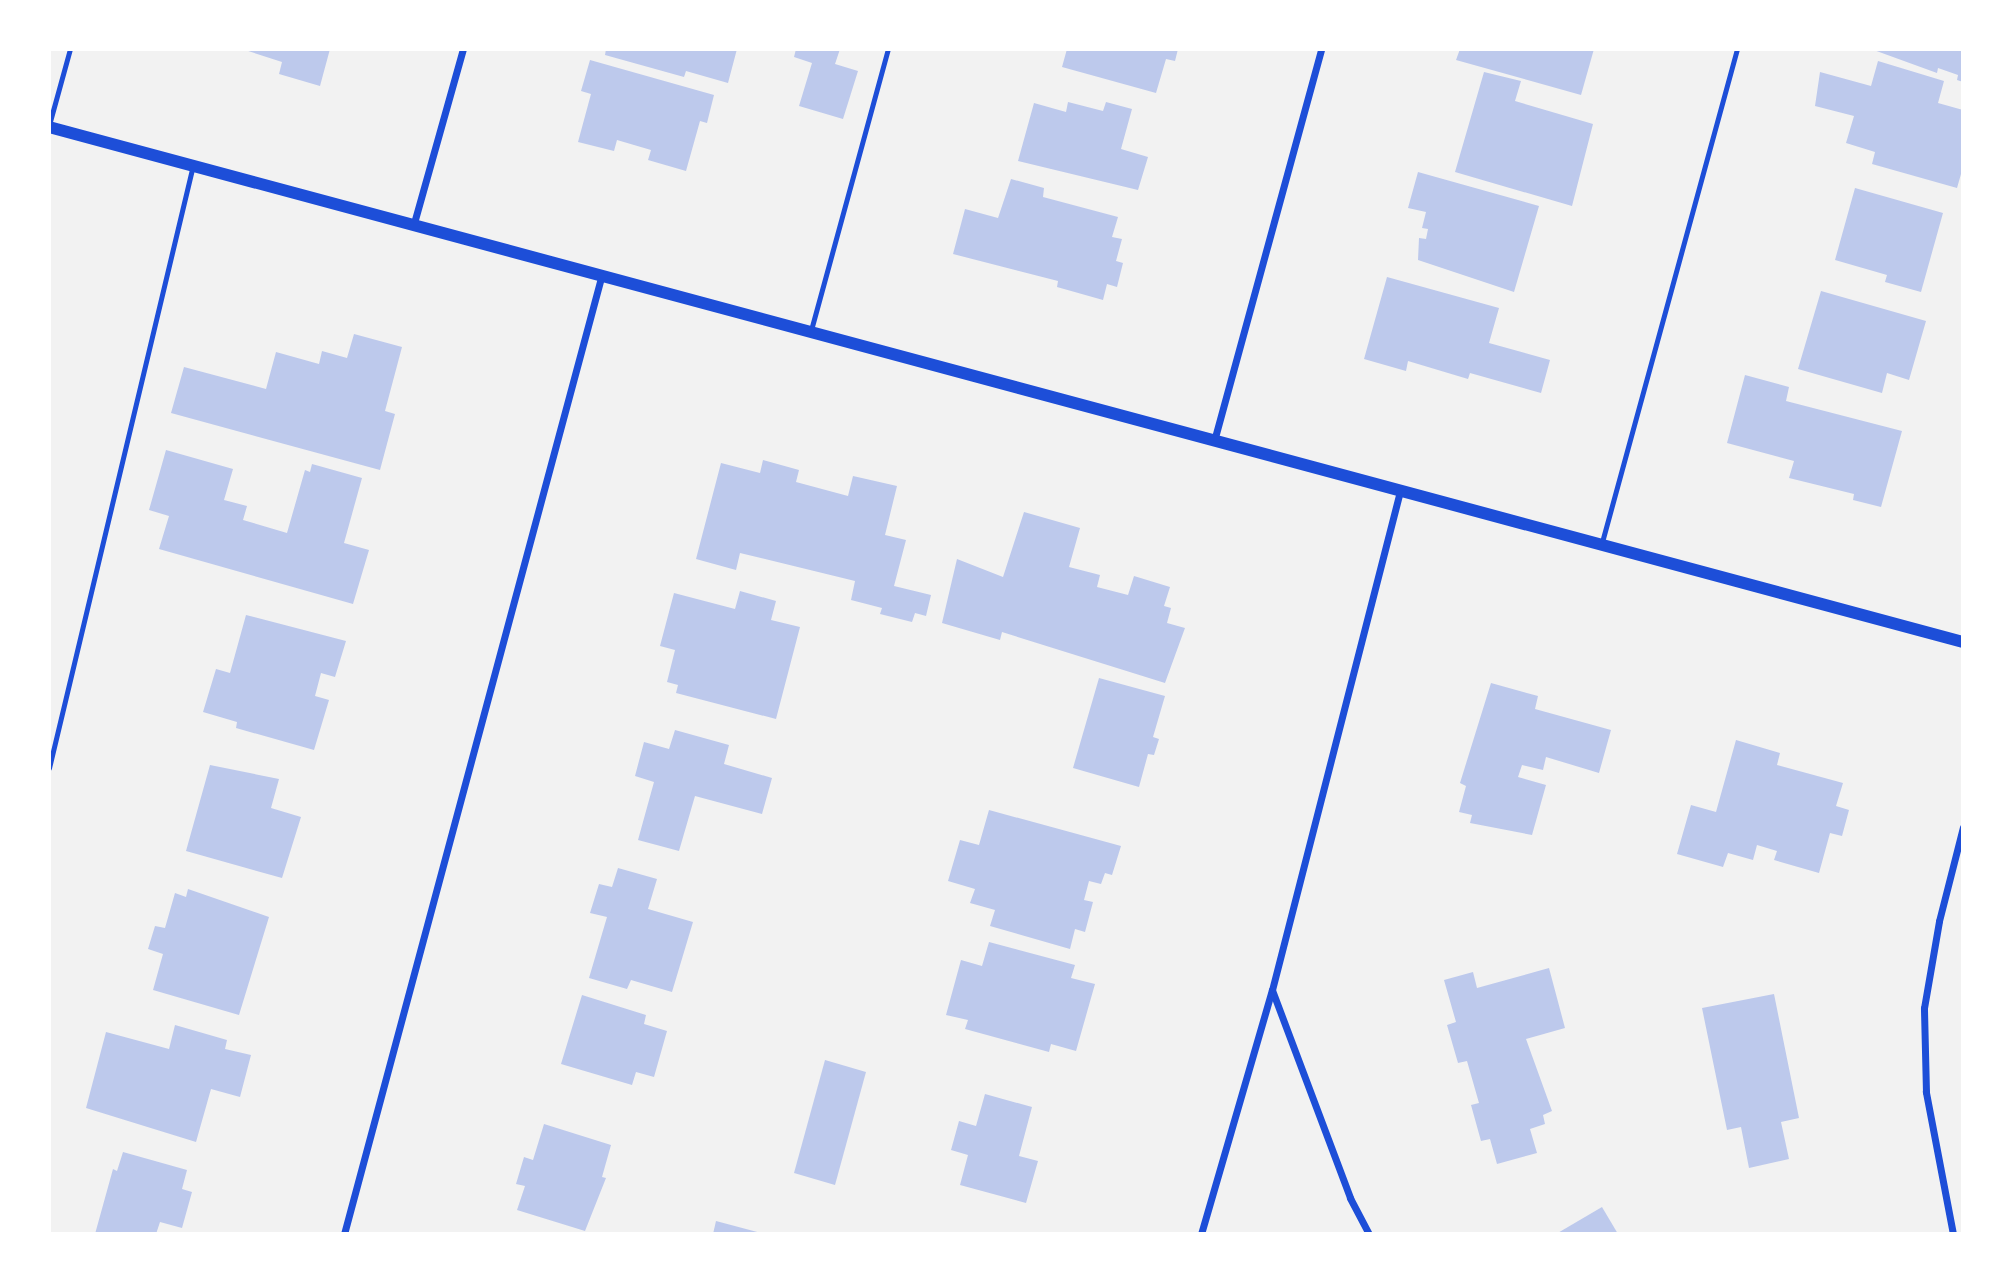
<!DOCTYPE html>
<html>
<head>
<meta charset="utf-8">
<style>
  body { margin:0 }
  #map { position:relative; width:2012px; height:1283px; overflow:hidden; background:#f2f2f2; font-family:"Public Sans",sans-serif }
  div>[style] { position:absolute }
  .building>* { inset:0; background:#bdc9ec }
  .service>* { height:5px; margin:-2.5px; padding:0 2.5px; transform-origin:2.5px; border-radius:2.5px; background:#1d4ed8 }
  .minor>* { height:7px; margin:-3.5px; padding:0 3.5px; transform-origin:3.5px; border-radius:3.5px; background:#1d4ed8 }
  .tertiary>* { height:12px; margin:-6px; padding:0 6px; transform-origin:6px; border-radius:6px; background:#1d4ed8 }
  span { translate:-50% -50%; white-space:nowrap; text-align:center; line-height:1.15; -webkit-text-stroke:5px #fff; paint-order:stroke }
  .frame { position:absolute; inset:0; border:51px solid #fff; pointer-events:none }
</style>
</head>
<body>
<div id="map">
  <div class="building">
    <div style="clip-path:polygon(242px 49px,330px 49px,320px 86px,279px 74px,282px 62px)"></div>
    <div style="clip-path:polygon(606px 49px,737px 49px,728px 83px,686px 71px,684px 77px,605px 55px)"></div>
    <div style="clip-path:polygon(796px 49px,840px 49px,835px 64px,858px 71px,843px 119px,799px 106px,812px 63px,794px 57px)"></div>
    <div style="clip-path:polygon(1067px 49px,1178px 49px,1175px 61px,1166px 59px,1156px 93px,1062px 67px)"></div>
    <div style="clip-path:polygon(1460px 49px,1594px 49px,1581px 95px,1456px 60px)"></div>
    <div style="clip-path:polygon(1871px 49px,1963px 49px,1963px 82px,1957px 80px,1958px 75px,1938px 68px,1937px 73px)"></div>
    <div style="clip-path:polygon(590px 60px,714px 95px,707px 123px,700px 121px,686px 171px,648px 160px,651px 150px,617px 140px,614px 151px,578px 142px,591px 94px,581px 91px)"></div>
    <div style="clip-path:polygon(1878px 61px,1944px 81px,1938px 103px,1963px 110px,1963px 167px,1957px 188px,1872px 164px,1875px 152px,1846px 143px,1854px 116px,1815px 106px,1820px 72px,1871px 86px)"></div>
    <div style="clip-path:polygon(1484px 72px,1521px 81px,1515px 101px,1593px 124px,1572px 206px,1455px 172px)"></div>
    <div style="clip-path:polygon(1068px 102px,1103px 111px,1106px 102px,1132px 109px,1121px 149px,1148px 157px,1138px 190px,1018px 161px,1034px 103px,1066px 112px)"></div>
    <div style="clip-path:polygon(1418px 172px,1539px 206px,1514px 292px,1418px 260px,1419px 238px,1426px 239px,1428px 229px,1422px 228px,1426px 212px,1408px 208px)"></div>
    <div style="clip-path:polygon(1011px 179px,1044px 188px,1043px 197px,1118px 217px,1112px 237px,1122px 239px,1116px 261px,1123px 263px,1117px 287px,1107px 284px,1103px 300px,1057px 287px,1058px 281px,953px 254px,965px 209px,998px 218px)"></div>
    <div style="clip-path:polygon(1855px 188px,1943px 213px,1921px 292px,1885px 282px,1887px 275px,1835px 260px)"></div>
    <div style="clip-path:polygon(1387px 277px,1499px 308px,1489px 343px,1550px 360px,1541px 393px,1470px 373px,1468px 379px,1408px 361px,1406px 371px,1364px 359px)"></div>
    <div style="clip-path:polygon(1821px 291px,1926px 321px,1909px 380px,1887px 373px,1882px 393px,1798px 369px)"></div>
    <div style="clip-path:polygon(354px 334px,402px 347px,385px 411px,395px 414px,380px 470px,171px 413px,184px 367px,266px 389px,276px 352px,319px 364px,322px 351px,347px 358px)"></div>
    <div style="clip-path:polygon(1745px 375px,1789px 387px,1786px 401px,1902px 431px,1881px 507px,1853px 500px,1854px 494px,1789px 478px,1794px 461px,1727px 443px)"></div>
    <div style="clip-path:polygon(166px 450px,233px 469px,224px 500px,247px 506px,243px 520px,287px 533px,305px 470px,310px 472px,312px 464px,362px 478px,344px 543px,369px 550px,353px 604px,159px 549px,169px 516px,149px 510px)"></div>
    <div style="clip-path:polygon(763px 460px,799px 470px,796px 482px,848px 496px,853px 476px,897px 486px,885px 535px,906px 540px,894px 586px,931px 595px,926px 616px,915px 613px,912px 622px,880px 614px,882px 608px,851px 600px,855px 581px,740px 553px,736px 570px,696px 559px,721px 463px,760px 473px)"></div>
    <div style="clip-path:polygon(1024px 512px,1080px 528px,1069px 567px,1100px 575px,1097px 587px,1128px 595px,1134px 576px,1170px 587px,1164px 606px,1171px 608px,1167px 623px,1185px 628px,1165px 683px,1002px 632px,1000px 640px,942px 623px,957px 559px,1003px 577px)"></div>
    <div style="clip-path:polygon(740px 591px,776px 601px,771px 620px,800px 627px,776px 719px,676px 693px,678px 685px,667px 682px,675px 650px,660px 646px,674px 593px,735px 609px)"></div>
    <div style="clip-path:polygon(246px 615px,346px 641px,335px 677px,321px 673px,315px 696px,329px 700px,314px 750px,236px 728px,237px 722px,203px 712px,216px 669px,230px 673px)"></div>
    <div style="clip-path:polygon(1099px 678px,1165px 696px,1153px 737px,1159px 739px,1154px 755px,1148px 754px,1139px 787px,1073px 768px)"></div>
    <div style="clip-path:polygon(1491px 683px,1538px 696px,1535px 709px,1611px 730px,1599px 773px,1546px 757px,1543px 770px,1522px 765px,1518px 777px,1546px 785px,1532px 835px,1470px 823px,1472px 815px,1459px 812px,1466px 786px,1460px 783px)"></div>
    <div style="clip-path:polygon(675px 730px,729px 745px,724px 764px,772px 778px,762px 814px,695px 796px,679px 851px,638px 840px,654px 782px,635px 776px,644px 742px,669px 749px)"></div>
    <div style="clip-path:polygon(1736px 740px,1780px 753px,1777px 765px,1843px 783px,1836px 806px,1849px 810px,1842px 836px,1830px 833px,1819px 873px,1774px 860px,1777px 851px,1757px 845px,1753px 860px,1728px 853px,1723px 867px,1677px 854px,1691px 805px,1716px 812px)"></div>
    <div style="clip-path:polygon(210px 765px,279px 779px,271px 808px,301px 817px,282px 878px,186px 851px)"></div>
    <div style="clip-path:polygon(989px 810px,1121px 846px,1112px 875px,1105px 873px,1101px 884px,1089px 881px,1084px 900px,1093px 902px,1085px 932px,1075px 929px,1070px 949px,990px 926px,995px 910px,970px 903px,975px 889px,948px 881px,960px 840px,979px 845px)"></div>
    <div style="clip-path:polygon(618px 868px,657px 879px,648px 909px,693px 922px,672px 992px,631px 980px,627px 989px,589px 978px,607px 917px,590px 913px,599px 884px,612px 887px)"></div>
    <div style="clip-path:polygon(188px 889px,269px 917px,239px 1015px,153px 990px,163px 954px,148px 949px,155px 926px,165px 928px,175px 893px,186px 897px)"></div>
    <div style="clip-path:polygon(989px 942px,1075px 965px,1071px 978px,1095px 984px,1076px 1051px,1051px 1044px,1049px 1052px,965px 1029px,968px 1020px,946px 1015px,961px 960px,982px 966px)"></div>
    <div style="clip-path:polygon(1549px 968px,1565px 1028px,1526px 1039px,1552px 1111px,1543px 1115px,1545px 1124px,1530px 1129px,1537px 1153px,1497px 1164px,1490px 1139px,1481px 1141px,1471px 1105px,1479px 1103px,1467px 1061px,1458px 1063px,1447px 1025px,1456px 1022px,1444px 980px,1473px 972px,1477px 988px)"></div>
    <div style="clip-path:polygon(1774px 994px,1799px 1118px,1781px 1122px,1789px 1159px,1749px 1168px,1741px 1127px,1727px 1130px,1702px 1008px)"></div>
    <div style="clip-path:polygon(582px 995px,646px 1015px,644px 1024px,667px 1031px,654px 1077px,636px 1072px,632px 1085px,561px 1064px)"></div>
    <div style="clip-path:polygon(175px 1025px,227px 1040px,225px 1049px,251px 1055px,240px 1097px,211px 1089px,196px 1142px,86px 1108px,106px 1032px,169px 1049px)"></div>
    <div style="clip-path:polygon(825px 1060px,866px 1072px,835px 1185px,794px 1173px)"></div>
    <div style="clip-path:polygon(985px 1094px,1032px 1107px,1019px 1156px,1038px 1161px,1026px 1203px,960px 1185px,968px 1155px,951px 1150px,959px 1121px,976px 1126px)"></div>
    <div style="clip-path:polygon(544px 1124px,611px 1145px,602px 1177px,606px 1178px,585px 1231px,517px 1210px,525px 1186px,516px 1184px,524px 1157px,533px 1160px)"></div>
    <div style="clip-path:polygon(123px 1152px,187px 1170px,182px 1189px,192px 1192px,182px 1228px,160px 1222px,156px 1234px,95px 1234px,113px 1169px,117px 1171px)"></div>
    <div style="clip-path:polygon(1602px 1207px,1618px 1234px,1556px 1234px)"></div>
    <div style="clip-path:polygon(716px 1221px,761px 1233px,761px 1234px,713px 1234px)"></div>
  </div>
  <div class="service">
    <div style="left:49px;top:125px;width:79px;rotate:-74.6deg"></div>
    <div style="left:811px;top:330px;width:291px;rotate:-74.7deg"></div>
    <div style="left:1602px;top:542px;width:511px;rotate:-74.69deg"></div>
    <div style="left:49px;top:768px;width:620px;rotate:-76.57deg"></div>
  </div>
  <div class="minor">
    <div style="left:414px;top:223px;width:181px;rotate:-74.3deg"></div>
    <div style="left:1214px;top:441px;width:406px;rotate:-74.7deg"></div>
    <div style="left:1272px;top:990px;width:222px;rotate:69.4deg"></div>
    <div style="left:1350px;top:1198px;width:41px;rotate:62.2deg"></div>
    <div style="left:344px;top:1234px;width:994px;rotate:-74.96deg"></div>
    <div style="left:1201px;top:1234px;width:254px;rotate:-73.8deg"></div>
    <div style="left:1272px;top:990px;width:515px;rotate:-75.61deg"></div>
    <div style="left:1953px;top:1234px;width:145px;rotate:-100.8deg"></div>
    <div style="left:1926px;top:1092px;width:84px;rotate:-91.4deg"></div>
    <div style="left:1924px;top:1008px;width:88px;rotate:-80.2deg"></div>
    <div style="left:1939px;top:921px;width:97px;rotate:-75.7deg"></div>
  </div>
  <div class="tertiary">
    <div style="left:49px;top:127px;width:1982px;rotate:15.06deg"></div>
  </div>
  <div class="frame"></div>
</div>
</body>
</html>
